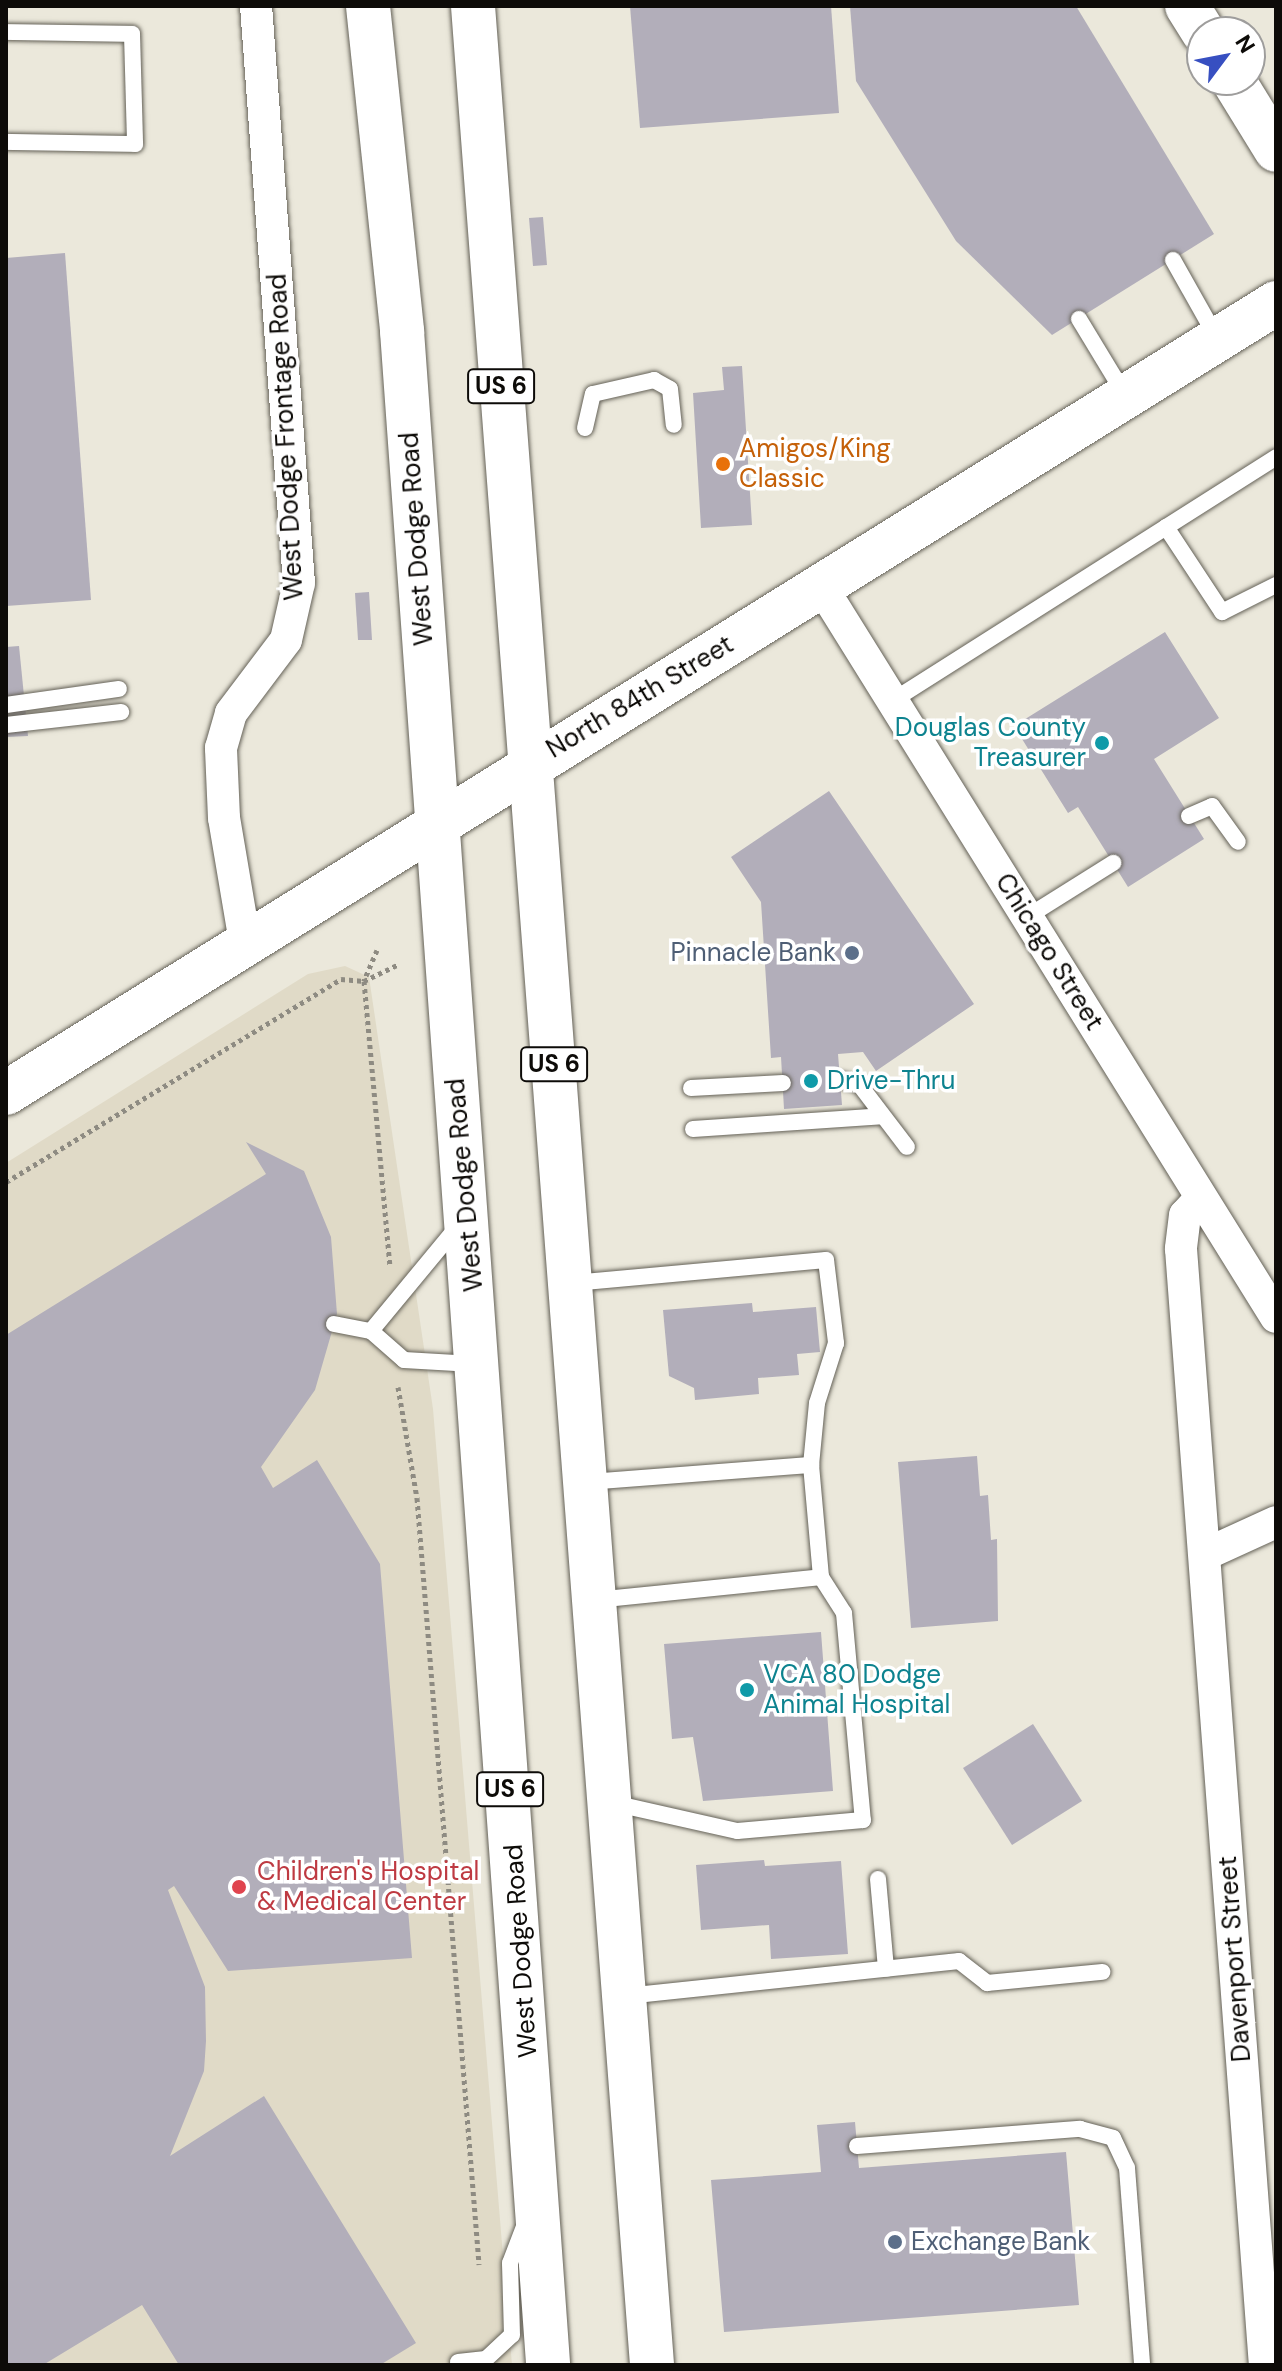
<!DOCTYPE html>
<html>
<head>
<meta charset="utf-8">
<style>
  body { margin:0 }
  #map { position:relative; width:1282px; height:2371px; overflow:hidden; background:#ebe8db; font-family:"DM Sans",sans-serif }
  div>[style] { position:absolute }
  .built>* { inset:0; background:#e0dac7 }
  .building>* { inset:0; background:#b2aeba }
  .path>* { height:5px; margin-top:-2.5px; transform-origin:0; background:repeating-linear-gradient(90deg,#8e8b82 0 4px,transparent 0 8px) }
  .roads { filter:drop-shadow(0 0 2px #646157) drop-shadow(0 0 2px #646157) }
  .service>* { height:16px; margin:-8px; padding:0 8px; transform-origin:8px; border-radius:8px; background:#fff }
  .minor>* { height:32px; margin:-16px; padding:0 16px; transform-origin:16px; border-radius:16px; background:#fff }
  .secondary>* { height:44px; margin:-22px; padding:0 22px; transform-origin:22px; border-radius:22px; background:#fff }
  .trunk>* { height:44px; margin:-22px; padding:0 22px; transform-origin:22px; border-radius:22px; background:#fff }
  .dots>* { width:22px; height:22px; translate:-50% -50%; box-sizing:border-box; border:4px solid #fff; border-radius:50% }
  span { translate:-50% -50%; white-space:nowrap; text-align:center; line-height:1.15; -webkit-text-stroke:7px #fff; paint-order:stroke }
  .shield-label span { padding:2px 6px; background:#fff; border:2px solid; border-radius:6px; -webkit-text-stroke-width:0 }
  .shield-label { font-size:24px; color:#0d0b08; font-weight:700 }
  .street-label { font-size:26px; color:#0d0b08 }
  .food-label { font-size:26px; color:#c56008 }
  .left { translate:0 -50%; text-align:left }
  .culture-label { font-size:26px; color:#0d838f }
  .right { translate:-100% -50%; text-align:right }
  .service-label { font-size:26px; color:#4e5e75 }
  .health-label { font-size:26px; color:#be3a42 }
  .frame { position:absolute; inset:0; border:8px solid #0d0b08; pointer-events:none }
  .north { position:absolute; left:1186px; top:16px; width:80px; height:80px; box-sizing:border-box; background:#fff; border:2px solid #9e9d9c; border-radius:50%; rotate:58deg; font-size:22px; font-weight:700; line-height:32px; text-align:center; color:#0d0b08 }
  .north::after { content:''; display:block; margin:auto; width:28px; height:36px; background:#374fc1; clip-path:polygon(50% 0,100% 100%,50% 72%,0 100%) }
</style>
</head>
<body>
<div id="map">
  <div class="built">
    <div style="clip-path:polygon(345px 966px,369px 977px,433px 1409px,512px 2365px,6px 2365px,6px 1163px,308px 974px)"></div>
  </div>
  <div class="building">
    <div style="clip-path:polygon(630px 6px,831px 6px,839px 113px,640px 128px)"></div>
    <div style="clip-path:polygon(850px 6px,1076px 6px,1214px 234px,1052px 335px,956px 241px,856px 81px)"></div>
    <div style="clip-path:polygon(543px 217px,547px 265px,533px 266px,529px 218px)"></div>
    <div style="clip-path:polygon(65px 253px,91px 600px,6px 606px,6px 258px)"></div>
    <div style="clip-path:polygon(742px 366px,752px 525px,701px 528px,693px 393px,724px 390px,722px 367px)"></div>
    <div style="clip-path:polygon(369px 592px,372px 640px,358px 640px,355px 593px)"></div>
    <div style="clip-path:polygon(1165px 632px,1219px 718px,1154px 759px,1204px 839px,1128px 887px,1078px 807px,1068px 813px,1014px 726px)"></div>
    <div style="clip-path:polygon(19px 646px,28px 736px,6px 737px,6px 647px)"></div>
    <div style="clip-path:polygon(829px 791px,974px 1004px,876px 1071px,863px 1052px,838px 1054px,842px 1105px,784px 1109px,781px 1057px,771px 1058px,761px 902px,731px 857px)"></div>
    <div style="clip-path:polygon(246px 1142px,304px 1171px,331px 1237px,337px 1314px,315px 1390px,261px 1467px,273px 1488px,317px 1460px,380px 1564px,412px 1958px,228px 1971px,174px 1886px,168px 1890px,205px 1987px,206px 2041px,204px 2071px,170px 2156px,264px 2096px,416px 2343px,380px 2365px,179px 2365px,142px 2305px,43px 2365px,6px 2365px,6px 1335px,266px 1174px)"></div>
    <div style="clip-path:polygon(752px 1303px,753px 1312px,816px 1307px,820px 1352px,797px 1354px,799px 1375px,758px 1378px,759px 1394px,695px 1400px,694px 1388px,669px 1376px,663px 1310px)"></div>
    <div style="clip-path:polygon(977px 1456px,980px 1496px,988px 1495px,991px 1540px,997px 1539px,998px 1621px,911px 1628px,898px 1462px)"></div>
    <div style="clip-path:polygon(821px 1632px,833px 1791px,703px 1801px,693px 1737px,672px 1739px,664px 1644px)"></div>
    <div style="clip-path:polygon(1033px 1724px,1082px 1801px,1012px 1845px,963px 1768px)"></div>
    <div style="clip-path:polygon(764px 1860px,765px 1866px,841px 1861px,848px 1954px,771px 1959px,769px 1925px,701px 1930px,696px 1865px)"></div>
    <div style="clip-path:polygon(855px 2122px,859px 2168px,1066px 2152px,1079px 2305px,724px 2332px,711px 2180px,821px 2172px,817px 2125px)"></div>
  </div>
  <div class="path">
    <div style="left:377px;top:950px;width:34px;rotate:113deg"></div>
    <div style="left:364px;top:981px;width:285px;rotate:84.8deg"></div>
    <div style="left:6px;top:1182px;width:392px;rotate:-31.2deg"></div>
    <div style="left:341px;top:979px;width:23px;rotate:5deg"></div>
    <div style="left:364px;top:981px;width:39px;rotate:-26deg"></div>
    <div style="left:398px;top:1387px;width:113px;rotate:80.3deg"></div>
    <div style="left:417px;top:1498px;width:769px;rotate:85.37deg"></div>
  </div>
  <div class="roads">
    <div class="service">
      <div style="left:6px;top:32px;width:126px;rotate:0.9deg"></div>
      <div style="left:132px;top:34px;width:110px;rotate:88.4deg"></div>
      <div style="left:135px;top:144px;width:129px;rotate:-179.1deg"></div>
      <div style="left:1173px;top:260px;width:90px;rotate:60.6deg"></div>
      <div style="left:1079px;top:319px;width:89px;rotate:58.8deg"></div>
      <div style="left:585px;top:428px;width:35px;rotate:-77deg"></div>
      <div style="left:593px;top:394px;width:63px;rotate:-12.9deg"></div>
      <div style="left:654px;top:380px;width:18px;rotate:29deg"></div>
      <div style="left:670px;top:389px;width:36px;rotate:84deg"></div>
      <div style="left:1166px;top:527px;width:102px;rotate:56.6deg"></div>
      <div style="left:1222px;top:612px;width:60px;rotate:-26.6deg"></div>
      <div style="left:892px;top:701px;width:455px;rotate:-32.4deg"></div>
      <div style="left:6px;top:705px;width:114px;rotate:-8.1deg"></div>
      <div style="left:6px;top:725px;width:116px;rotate:-6.4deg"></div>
      <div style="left:1189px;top:816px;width:25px;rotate:-23deg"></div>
      <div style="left:1212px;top:806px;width:44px;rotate:54.2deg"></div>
      <div style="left:1027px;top:917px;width:102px;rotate:-32.1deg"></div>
      <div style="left:840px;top:1080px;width:19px;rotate:12deg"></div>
      <div style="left:859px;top:1084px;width:79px;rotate:52.7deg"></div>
      <div style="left:691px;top:1088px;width:92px;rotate:-3.1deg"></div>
      <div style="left:693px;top:1129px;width:189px;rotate:-3.9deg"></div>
      <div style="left:573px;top:1283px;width:254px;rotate:-5.2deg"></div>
      <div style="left:826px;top:1260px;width:84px;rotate:83.1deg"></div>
      <div style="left:836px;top:1343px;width:63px;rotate:107.6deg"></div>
      <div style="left:817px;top:1403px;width:62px;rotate:95.5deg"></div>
      <div style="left:334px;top:1324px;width:38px;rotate:11deg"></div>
      <div style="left:371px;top:1331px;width:44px;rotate:41.3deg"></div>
      <div style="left:404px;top:1360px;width:69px;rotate:3.3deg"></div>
      <div style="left:371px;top:1331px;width:135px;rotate:-50.4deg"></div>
      <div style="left:588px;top:1482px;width:224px;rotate:-4.4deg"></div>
      <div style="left:811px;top:1465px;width:112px;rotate:84.9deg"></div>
      <div style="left:821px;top:1577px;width:43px;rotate:57.4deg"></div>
      <div style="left:844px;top:1613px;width:208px;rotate:84.8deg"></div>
      <div style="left:863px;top:1820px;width:126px;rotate:175deg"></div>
      <div style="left:737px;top:1831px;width:127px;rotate:-167.3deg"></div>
      <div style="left:596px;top:1600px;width:226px;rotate:-5.8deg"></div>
      <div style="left:878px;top:1879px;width:90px;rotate:84.9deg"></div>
      <div style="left:626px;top:1996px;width:335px;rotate:-6deg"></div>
      <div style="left:959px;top:1961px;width:36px;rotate:38deg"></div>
      <div style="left:987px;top:1983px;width:116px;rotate:-5.5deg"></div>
      <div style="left:857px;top:2146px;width:224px;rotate:-4.4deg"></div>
      <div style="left:1080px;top:2129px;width:34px;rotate:15deg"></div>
      <div style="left:1113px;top:2138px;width:33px;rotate:65deg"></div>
      <div style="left:1127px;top:2168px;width:198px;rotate:85.6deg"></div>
      <div style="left:458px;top:2362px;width:28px;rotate:-6deg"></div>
      <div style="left:486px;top:2359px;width:35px;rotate:-43deg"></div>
      <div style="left:512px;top:2335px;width:72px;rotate:-91.6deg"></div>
      <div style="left:510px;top:2263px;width:39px;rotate:-69deg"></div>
    </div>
    <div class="minor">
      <div style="left:821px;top:586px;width:861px;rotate:58.1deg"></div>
      <div style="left:245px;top:942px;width:126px;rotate:-99.6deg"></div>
      <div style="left:224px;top:818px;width:70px;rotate:-92.5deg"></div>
      <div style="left:221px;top:748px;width:36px;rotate:-74deg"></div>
      <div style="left:231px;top:713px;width:91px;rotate:-53deg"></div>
      <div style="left:286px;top:640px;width:58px;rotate:-77.2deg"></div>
      <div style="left:299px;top:583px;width:579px;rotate:-94.26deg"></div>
      <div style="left:1201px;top:1198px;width:23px;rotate:133deg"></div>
      <div style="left:1185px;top:1215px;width:34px;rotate:97deg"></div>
      <div style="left:1181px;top:1249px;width:1119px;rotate:85.7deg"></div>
      <div style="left:1206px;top:1554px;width:77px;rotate:-24.6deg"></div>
    </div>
    <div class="secondary">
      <div style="left:1187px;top:6px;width:31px;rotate:58deg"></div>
      <div style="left:1233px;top:80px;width:82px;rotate:58.4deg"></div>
      <div style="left:6px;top:1093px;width:1496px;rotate:-31.88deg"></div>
    </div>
    <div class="trunk">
      <div style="left:368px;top:6px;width:327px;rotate:84deg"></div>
      <div style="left:402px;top:331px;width:2039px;rotate:85.89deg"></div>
      <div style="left:473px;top:6px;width:2366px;rotate:85.66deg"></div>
    </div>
  </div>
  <div class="dots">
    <div style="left:723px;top:464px;background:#e8710a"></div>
    <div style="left:1102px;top:743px;background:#0f9aa8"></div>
    <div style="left:852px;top:953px;background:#5c6f8a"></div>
    <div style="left:811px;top:1081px;background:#0f9aa8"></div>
    <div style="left:747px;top:1690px;background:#0f9aa8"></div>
    <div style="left:239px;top:1887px;background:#e0444e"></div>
    <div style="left:895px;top:2242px;background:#5c6f8a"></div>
  </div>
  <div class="shield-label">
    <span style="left:501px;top:386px">US 6</span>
    <span style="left:554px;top:1064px">US 6</span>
    <span style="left:510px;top:1789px">US 6</span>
  </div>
  <div class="street-label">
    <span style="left:286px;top:437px;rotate:-93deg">West Dodge Frontage Road</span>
    <span style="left:417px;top:539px;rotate:-94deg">West Dodge Road</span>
    <span style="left:640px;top:697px;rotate:-31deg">North 84th Street</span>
    <span style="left:1049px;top:952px;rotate:58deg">Chicago Street</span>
    <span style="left:465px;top:1185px;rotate:-95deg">West Dodge Road</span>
    <span style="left:521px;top:1951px;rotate:-94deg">West Dodge Road</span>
    <span style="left:1235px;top:1959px;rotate:-94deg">Davenport Street</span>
  </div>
  <div class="food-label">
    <span class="left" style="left:739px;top:464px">Amigos/King<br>Classic</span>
  </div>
  <div class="culture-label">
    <span class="right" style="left:1086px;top:743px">Douglas County<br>Treasurer</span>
    <span class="left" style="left:827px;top:1081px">Drive-Thru</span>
    <span class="left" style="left:763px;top:1690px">VCA 80 Dodge<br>Animal Hospital</span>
  </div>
  <div class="service-label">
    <span class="right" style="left:836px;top:953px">Pinnacle Bank</span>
    <span class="left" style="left:911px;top:2242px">Exchange Bank</span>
  </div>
  <div class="health-label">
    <span class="left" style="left:257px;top:1887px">Children's Hospital<br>&amp; Medical Center</span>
  </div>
  <div class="frame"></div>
  <div class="north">N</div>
</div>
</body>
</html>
